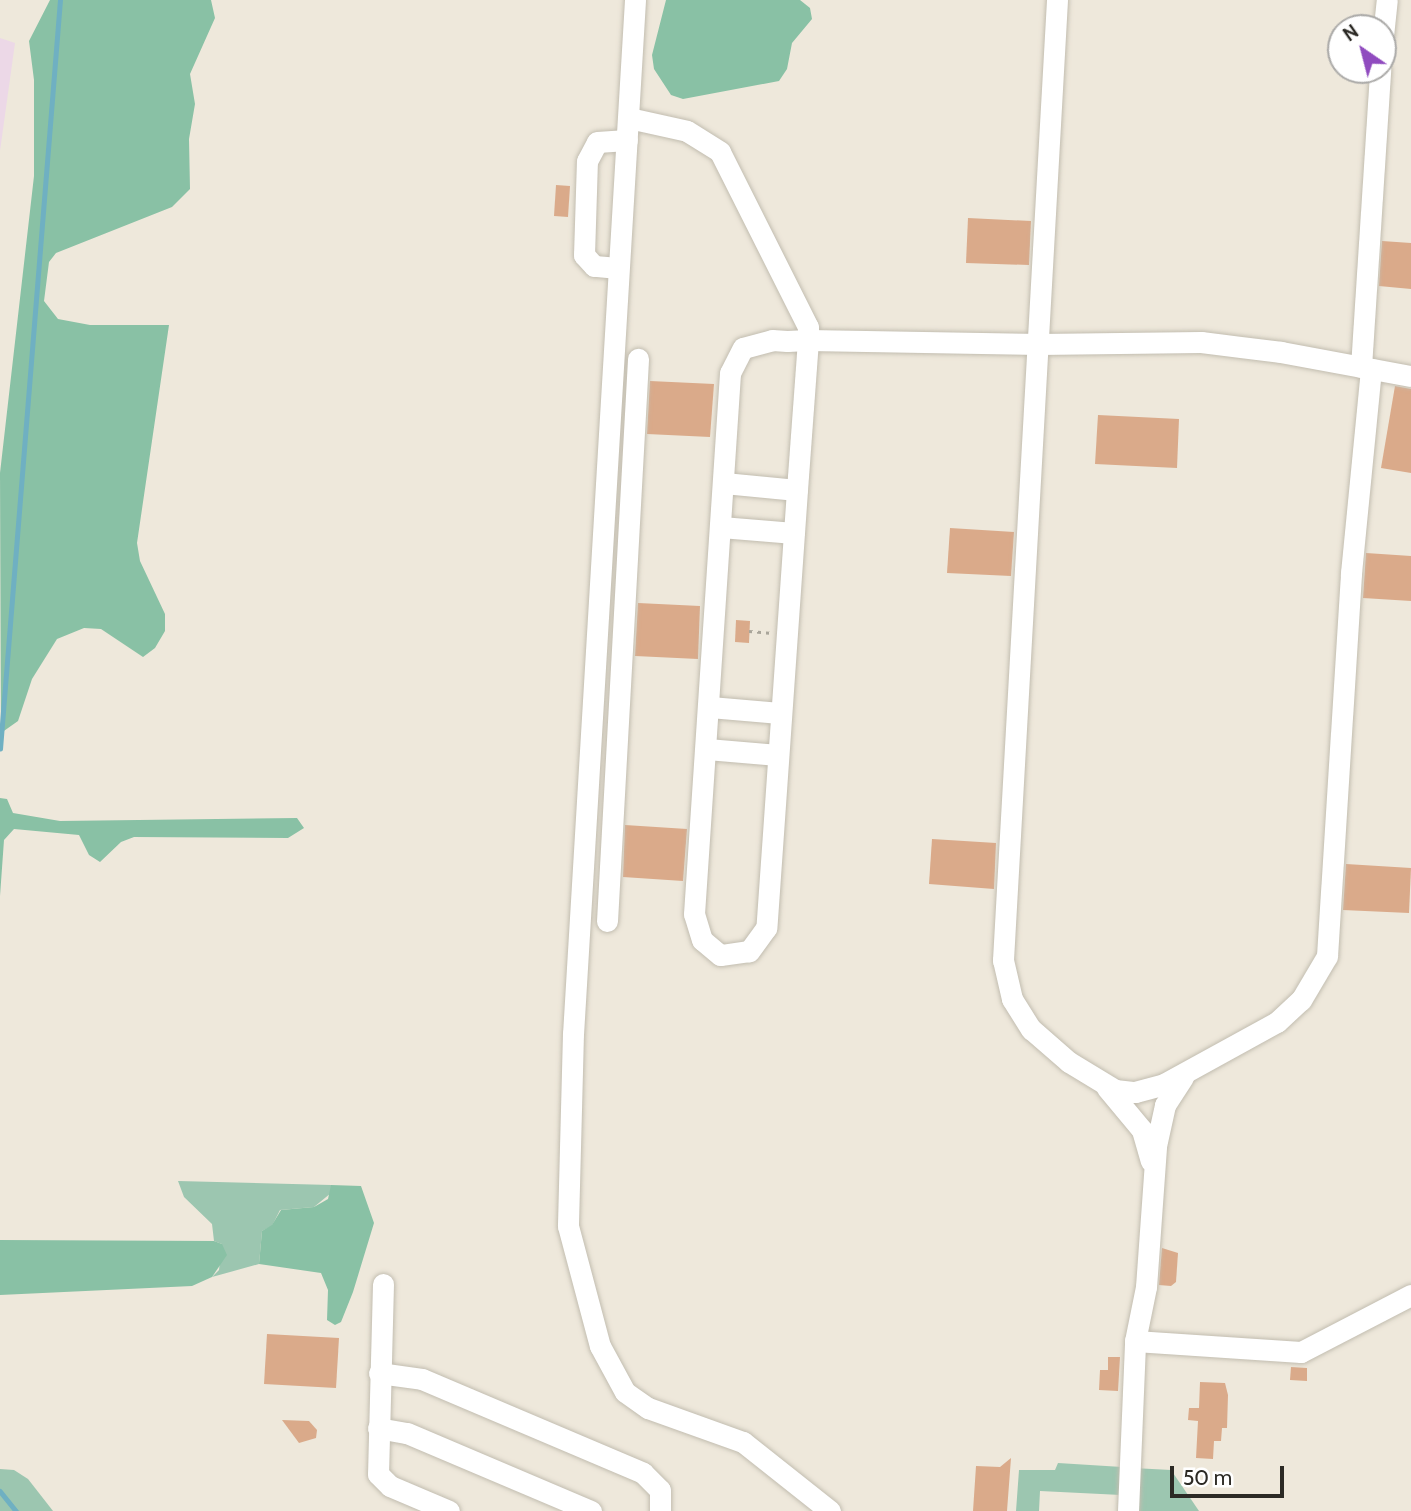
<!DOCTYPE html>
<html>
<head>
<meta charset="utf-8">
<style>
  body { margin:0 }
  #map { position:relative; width:1411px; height:1511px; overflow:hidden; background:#eee8db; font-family:Cabin,sans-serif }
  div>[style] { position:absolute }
  .industrial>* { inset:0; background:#ecd8e7 }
  .green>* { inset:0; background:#9cc6b0 }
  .forest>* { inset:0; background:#89c1a5 }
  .stream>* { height:4.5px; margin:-2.25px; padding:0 2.25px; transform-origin:2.25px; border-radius:2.25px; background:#6fb0c2 }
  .building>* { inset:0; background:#daaa8a }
  .path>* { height:2.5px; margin-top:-1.25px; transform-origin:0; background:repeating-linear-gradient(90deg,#a9a59a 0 3.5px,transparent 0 8.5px) }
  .roads { filter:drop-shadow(0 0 2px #c2bdb0) drop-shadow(0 0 2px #c2bdb0) }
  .minor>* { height:21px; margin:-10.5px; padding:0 10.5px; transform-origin:10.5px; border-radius:10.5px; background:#fff }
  span { translate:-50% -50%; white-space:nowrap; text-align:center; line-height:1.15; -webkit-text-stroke:6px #fff; paint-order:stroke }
  .north { position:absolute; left:1327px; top:14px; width:70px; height:70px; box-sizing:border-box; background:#fff; border:2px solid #abaaa8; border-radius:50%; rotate:325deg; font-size:19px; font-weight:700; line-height:28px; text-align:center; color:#2c2a25 }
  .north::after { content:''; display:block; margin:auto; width:24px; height:32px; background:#904bbf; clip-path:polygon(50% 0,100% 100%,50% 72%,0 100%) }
  .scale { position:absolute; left:1170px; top:1466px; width:114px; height:32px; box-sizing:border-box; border:4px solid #2c2a25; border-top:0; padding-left:9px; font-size:21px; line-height:24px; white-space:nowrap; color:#2c2a25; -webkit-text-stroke:5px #fff; paint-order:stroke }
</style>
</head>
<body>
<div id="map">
  <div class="industrial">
    <div style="clip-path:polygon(0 38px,15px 43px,0 151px)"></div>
  </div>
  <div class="green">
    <div style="clip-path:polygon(178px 1181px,331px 1185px,331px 1193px,314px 1207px,280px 1210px,272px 1226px,262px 1231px,259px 1264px,212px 1277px,219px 1270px,222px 1244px,214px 1241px,212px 1224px,184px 1197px)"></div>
    <div style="clip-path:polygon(1058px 1463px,1122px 1467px,1121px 1495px,1040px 1491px,1039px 1511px,1016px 1511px,1019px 1470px,1055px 1470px)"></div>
    <div style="clip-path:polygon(1133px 1468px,1171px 1470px,1199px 1511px,1133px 1511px)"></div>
    <div style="clip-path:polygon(0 1469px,14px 1470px,28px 1479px,53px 1511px,0 1511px)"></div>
  </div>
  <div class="forest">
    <div style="clip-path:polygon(50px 0,211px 0,215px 18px,190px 74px,195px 104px,189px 139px,190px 189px,172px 207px,56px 253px,49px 262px,44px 301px,58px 319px,90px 325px,169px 325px,137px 543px,140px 561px,165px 614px,165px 631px,155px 648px,143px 657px,101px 629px,84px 628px,57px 639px,32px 679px,18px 721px,1px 733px,0 473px,34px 176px,34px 80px,29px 41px)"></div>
    <div style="clip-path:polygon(666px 0,800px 0,810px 8px,812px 19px,792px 43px,787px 69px,779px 81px,683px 99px,671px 95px,654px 69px,652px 55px)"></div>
    <div style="clip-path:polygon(0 798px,7px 799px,13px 813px,60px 821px,297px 818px,304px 828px,288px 838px,134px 837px,121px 842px,100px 862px,89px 855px,79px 835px,14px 829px,4px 840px,0 896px)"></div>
    <div style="clip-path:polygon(331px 1185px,361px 1186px,374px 1223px,353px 1292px,341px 1322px,335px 1325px,327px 1320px,328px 1290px,321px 1273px,259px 1264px,262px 1231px,272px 1225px,281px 1210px,314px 1207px,328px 1199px)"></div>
    <div style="clip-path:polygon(0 1240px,214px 1241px,222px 1244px,227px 1255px,212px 1277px,192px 1286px,0 1295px)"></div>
  </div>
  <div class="stream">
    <div style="left:0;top:749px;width:751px;rotate:-85.42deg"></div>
    <div style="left:0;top:1491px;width:26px;rotate:51deg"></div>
  </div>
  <div class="building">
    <div style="clip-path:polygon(556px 185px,570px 186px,568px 217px,554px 216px)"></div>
    <div style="clip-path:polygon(968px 218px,1031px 221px,1029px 265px,966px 263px)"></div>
    <div style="clip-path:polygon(1382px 241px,1411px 243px,1411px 289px,1379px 286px)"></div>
    <div style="clip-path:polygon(650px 381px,714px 384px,710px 437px,647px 434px)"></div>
    <div style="clip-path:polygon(1395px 386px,1411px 389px,1411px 473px,1381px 468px)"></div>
    <div style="clip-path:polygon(1098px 415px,1179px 419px,1177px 468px,1095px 464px)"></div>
    <div style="clip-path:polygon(950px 528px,1014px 532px,1011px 576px,947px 573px)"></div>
    <div style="clip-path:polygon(1366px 553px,1411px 556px,1411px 601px,1363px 598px)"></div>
    <div style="clip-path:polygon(638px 603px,700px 606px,698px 659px,635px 656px)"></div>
    <div style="clip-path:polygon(736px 620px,750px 621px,749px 643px,735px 642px)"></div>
    <div style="clip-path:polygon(625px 825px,687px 829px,683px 881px,623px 877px)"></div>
    <div style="clip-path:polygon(932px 839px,996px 843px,994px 889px,929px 884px)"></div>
    <div style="clip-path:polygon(1346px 864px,1411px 868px,1409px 913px,1343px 910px)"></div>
    <div style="clip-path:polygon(1162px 1248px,1178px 1253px,1176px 1282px,1171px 1286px,1159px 1285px)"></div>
    <div style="clip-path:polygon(267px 1334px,339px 1338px,336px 1388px,264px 1384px)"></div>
    <div style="clip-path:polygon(1108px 1357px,1120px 1357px,1118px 1391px,1099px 1390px,1100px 1370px,1108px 1370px)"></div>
    <div style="clip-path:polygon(1291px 1367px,1307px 1368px,1307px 1381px,1290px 1380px)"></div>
    <div style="clip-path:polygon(1200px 1382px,1225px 1383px,1228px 1395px,1227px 1428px,1222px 1428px,1221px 1441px,1214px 1441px,1213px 1459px,1196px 1458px,1198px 1421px,1188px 1420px,1189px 1408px,1199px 1408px)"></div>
    <div style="clip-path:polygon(282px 1420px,309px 1421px,317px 1430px,316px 1438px,299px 1443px)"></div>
    <div style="clip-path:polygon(1011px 1458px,1007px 1511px,973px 1511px,976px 1466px,1000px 1467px)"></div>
  </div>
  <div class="path">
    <div style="left:749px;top:631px;width:21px;rotate:5deg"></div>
  </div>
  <div class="roads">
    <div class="minor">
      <div style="left:635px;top:0;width:1035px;rotate:93.43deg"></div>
      <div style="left:573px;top:1033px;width:193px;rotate:91.5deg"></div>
      <div style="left:568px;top:1226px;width:124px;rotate:75.1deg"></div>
      <div style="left:600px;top:1346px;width:52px;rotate:61.5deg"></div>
      <div style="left:625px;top:1392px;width:28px;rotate:35deg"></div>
      <div style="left:648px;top:1408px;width:101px;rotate:19.7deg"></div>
      <div style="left:743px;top:1442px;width:111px;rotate:38.4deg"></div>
      <div style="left:1057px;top:0;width:962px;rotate:93.22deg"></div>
      <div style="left:1003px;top:960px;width:40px;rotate:77deg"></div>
      <div style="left:1012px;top:999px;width:36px;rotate:58deg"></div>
      <div style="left:1031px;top:1029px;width:50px;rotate:41deg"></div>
      <div style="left:1069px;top:1062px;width:54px;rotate:31.3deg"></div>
      <div style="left:1115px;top:1090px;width:20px;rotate:6deg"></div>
      <div style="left:1135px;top:1092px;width:30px;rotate:-15deg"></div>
      <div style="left:1164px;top:1084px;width:129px;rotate:-28.8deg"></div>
      <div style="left:1277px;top:1022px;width:33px;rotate:-43deg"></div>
      <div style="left:1301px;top:1000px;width:51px;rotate:-59.4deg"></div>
      <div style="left:1327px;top:956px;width:384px;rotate:-86.4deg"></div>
      <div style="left:1351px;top:573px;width:205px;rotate:-84.4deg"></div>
      <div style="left:1383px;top:36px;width:36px;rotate:-84deg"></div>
      <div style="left:629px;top:118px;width:59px;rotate:12.6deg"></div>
      <div style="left:687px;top:131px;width:39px;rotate:32deg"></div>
      <div style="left:720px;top:152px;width:196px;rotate:63.3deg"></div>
      <div style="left:808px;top:327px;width:13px;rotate:90deg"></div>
      <div style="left:808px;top:340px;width:150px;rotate:94.2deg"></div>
      <div style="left:797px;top:490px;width:439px;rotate:94deg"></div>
      <div style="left:766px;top:928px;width:29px;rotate:126deg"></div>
      <div style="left:749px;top:951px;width:29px;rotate:172deg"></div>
      <div style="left:720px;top:955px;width:23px;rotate:-140deg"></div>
      <div style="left:702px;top:940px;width:27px;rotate:-107deg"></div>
      <div style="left:694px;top:914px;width:542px;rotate:-86.19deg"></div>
      <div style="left:730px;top:373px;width:28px;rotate:-63deg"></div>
      <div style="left:743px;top:348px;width:30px;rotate:-15deg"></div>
      <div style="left:772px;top:340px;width:15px;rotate:4deg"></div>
      <div style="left:787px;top:341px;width:21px;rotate:-3deg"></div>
      <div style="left:808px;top:340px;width:231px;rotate:1deg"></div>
      <div style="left:1039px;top:344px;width:162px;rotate:-0.7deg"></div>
      <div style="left:1201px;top:342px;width:81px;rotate:7.1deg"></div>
      <div style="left:1281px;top:352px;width:132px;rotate:10.5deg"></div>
      <div style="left:618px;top:268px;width:24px;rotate:-175deg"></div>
      <div style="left:594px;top:266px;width:15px;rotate:-132deg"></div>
      <div style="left:584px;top:255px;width:94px;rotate:-88.2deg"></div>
      <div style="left:587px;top:161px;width:21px;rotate:-62deg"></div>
      <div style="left:597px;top:142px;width:30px;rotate:-4deg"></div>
      <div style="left:1361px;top:367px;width:298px;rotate:-86.3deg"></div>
      <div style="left:724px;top:483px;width:73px;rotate:5.5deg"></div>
      <div style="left:721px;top:527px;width:73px;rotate:4.7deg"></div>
      <div style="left:710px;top:707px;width:70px;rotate:4.9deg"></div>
      <div style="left:707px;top:749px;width:71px;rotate:4.8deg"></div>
      <div style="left:607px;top:921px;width:563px;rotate:-86.84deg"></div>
      <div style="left:1107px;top:1088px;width:55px;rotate:50.2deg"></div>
      <div style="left:1142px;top:1130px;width:32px;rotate:74deg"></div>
      <div style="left:383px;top:1284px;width:190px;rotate:91.5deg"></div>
      <div style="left:378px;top:1474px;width:17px;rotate:45deg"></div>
      <div style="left:390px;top:1486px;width:64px;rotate:23deg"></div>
      <div style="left:1135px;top:1341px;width:166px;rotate:3.8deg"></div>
      <div style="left:1301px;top:1352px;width:124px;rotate:-27.4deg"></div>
      <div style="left:379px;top:1373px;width:43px;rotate:7.9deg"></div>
      <div style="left:422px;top:1379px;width:240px;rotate:23deg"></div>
      <div style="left:643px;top:1473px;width:24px;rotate:45deg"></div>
      <div style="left:660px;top:1490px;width:21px;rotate:90deg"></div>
      <div style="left:378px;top:1428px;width:29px;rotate:10deg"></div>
      <div style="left:407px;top:1433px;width:200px;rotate:23deg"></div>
      <div style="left:1128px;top:1511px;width:170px;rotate:-87.6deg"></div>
      <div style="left:1135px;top:1341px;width:55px;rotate:-78.5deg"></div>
      <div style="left:1146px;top:1287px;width:141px;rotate:-85.9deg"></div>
      <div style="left:1156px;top:1146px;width:42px;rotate:-77.6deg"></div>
      <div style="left:1165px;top:1105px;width:33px;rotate:-57deg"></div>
    </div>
  </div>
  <div class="north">N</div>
  <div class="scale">50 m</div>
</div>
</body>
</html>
